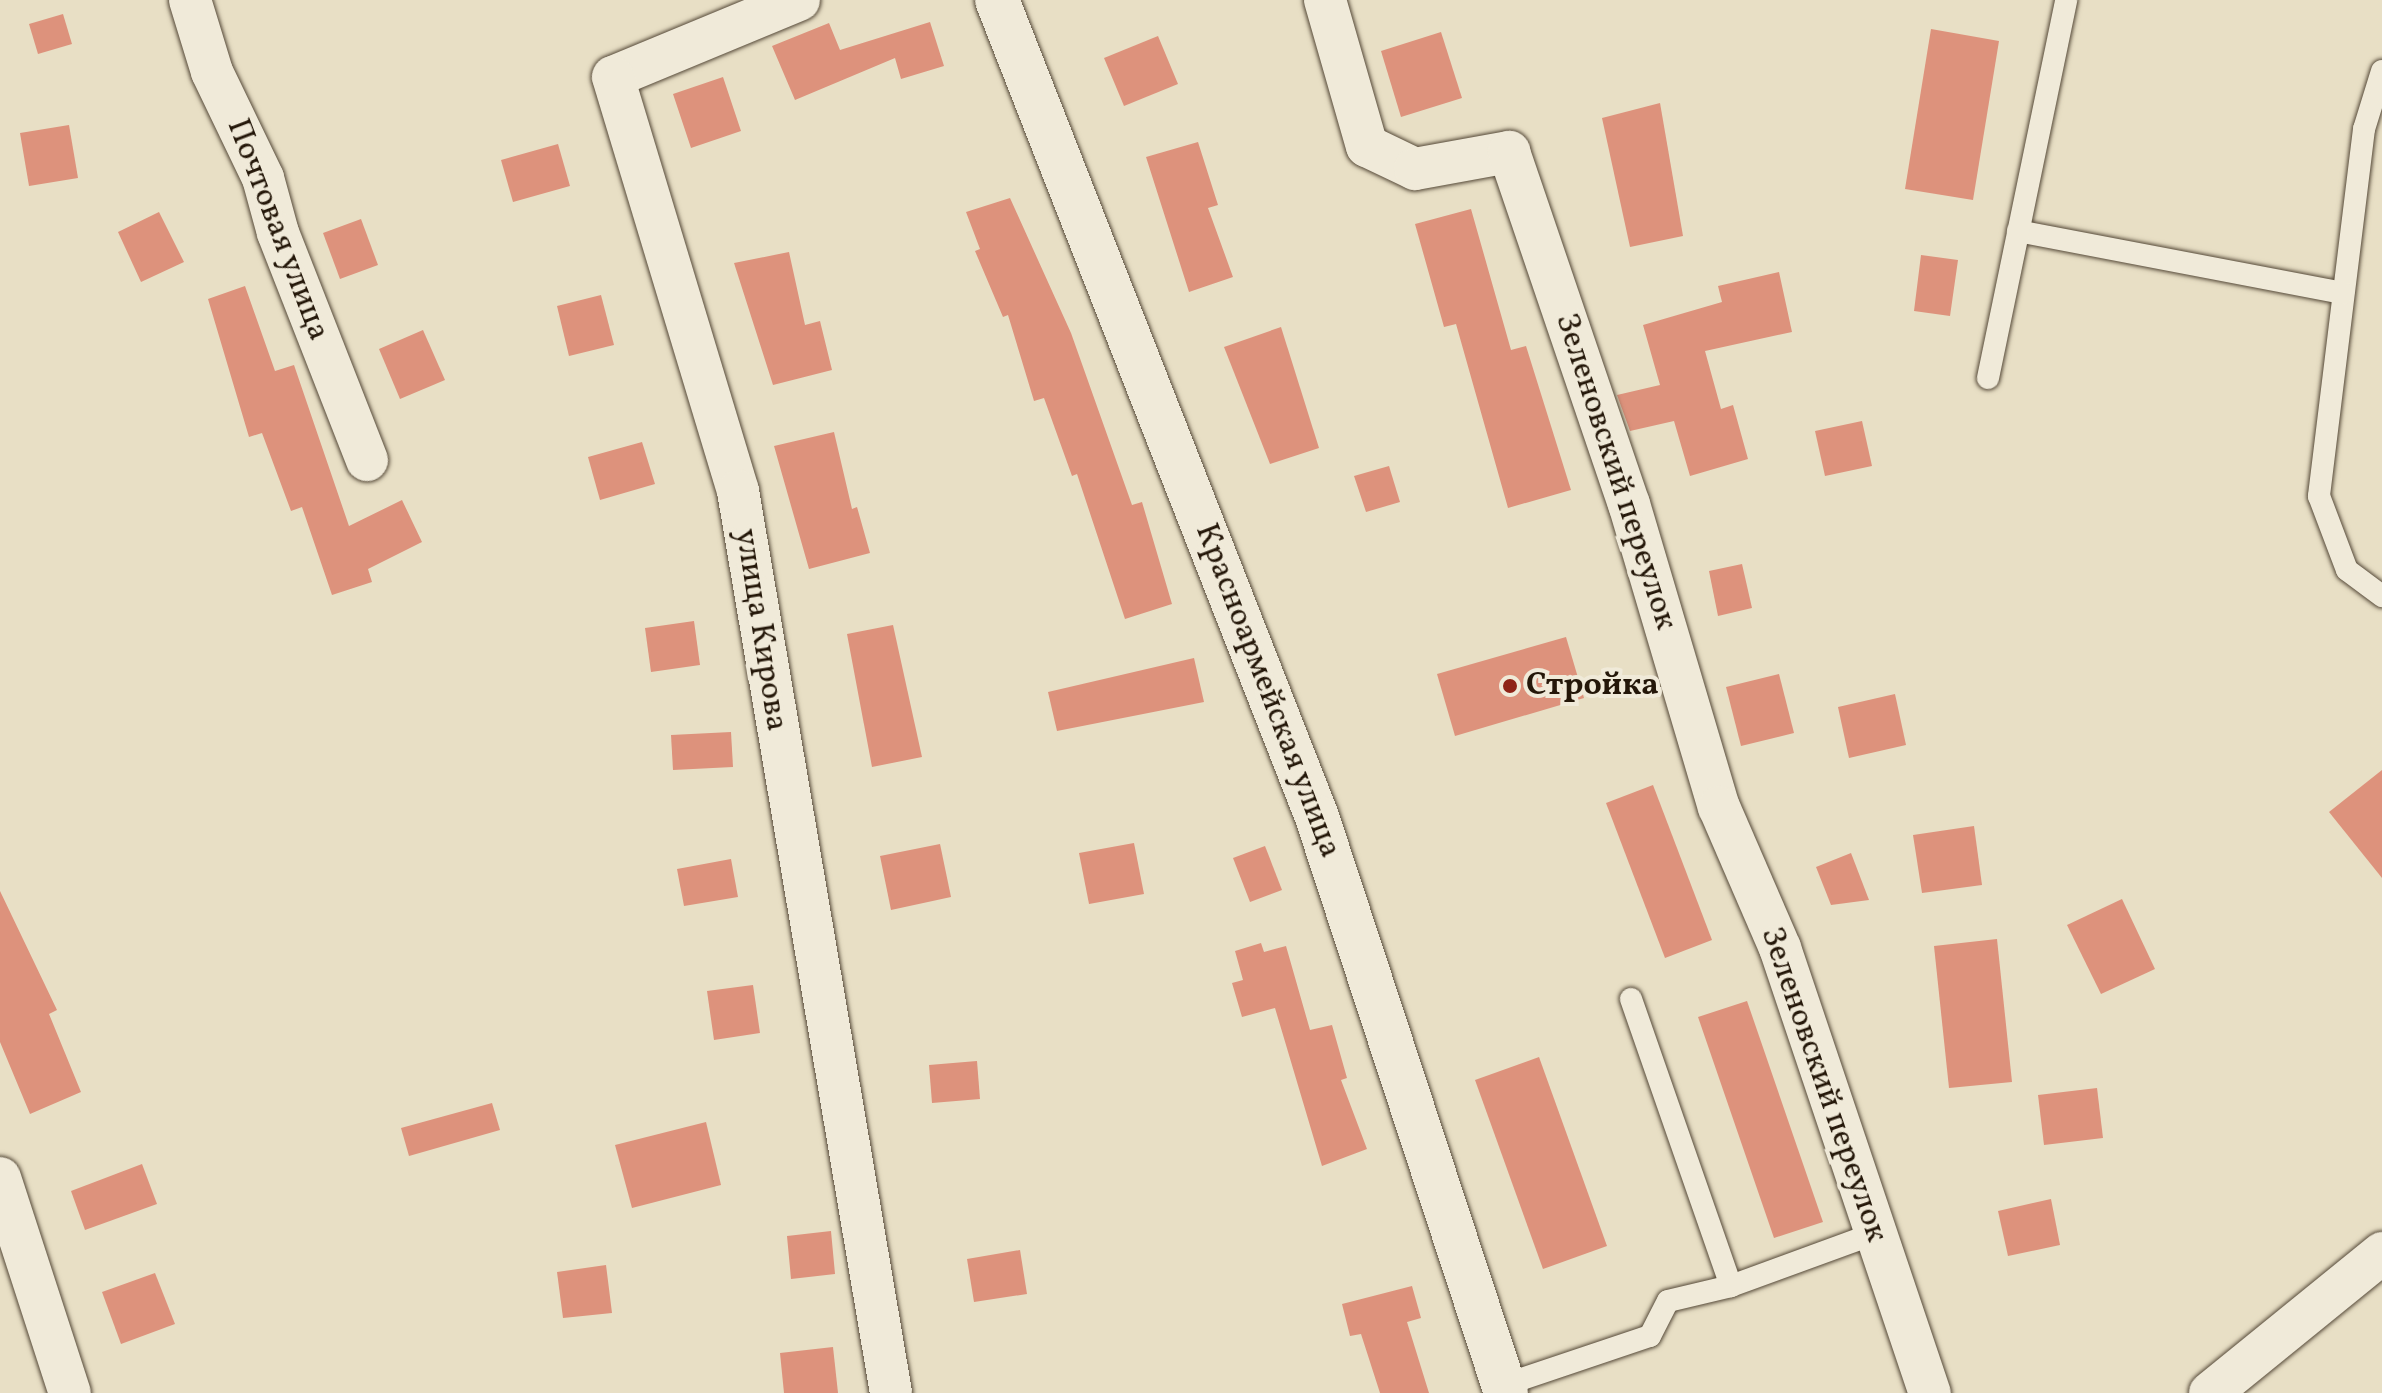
<!DOCTYPE html>
<html>
<head>
<meta charset="utf-8">
<style>
  body { margin:0 }
  #map { position:relative; width:2382px; height:1393px; overflow:hidden; background:#e8dfc5; font-family:Vollkorn,serif }
  div>[style] { position:absolute }
  .building>* { inset:0; background:#dd927c }
  .roads { filter:drop-shadow(0 0 2px #554938) drop-shadow(0 0 2px #554938) }
  .lane>* { height:22px; margin:-11px; padding:0 11px; transform-origin:11px; border-radius:11px; background:#f0ead9 }
  .street>* { height:42px; margin:-21px; padding:0 21px; transform-origin:21px; border-radius:21px; background:#f0ead9 }
  .secondary>* { height:44px; margin:-22px; padding:0 22px; transform-origin:22px; border-radius:22px; background:#f0ead9 }
  .dots>* { width:22px; height:22px; translate:-50% -50%; box-sizing:border-box; border:4px solid #f0ead9; border-radius:50% }
  span { translate:-50% -50%; white-space:nowrap; text-align:center; line-height:1.15; -webkit-text-stroke:8px #f0ead9; paint-order:stroke }
  .street-label { font-size:32px; color:#241709 }
  .poi-label { font-size:32px; color:#241709; font-weight:700 }
  .left { translate:0 -50%; text-align:left }
</style>
</head>
<body>
<div id="map">
  <div class="building">
    <div style="clip-path:polygon(63px 14px,72px 44px,38px 54px,29px 24px)"></div>
    <div style="clip-path:polygon(930px 22px,944px 66px,901px 79px,895px 58px,795px 100px,772px 46px,829px 23px,840px 50px)"></div>
    <div style="clip-path:polygon(1931px 29px,1999px 41px,1973px 200px,1905px 189px)"></div>
    <div style="clip-path:polygon(1441px 32px,1462px 98px,1401px 117px,1381px 51px)"></div>
    <div style="clip-path:polygon(1158px 36px,1178px 84px,1124px 106px,1104px 58px)"></div>
    <div style="clip-path:polygon(723px 77px,741px 131px,691px 148px,673px 94px)"></div>
    <div style="clip-path:polygon(1660px 103px,1683px 236px,1630px 247px,1602px 118px)"></div>
    <div style="clip-path:polygon(69px 125px,78px 178px,29px 186px,20px 133px)"></div>
    <div style="clip-path:polygon(1198px 142px,1218px 205px,1208px 208px,1233px 277px,1189px 292px,1146px 157px)"></div>
    <div style="clip-path:polygon(558px 144px,570px 186px,513px 202px,501px 160px)"></div>
    <div style="clip-path:polygon(1010px 198px,1071px 333px,1132px 505px,1142px 502px,1172px 604px,1125px 619px,1077px 474px,1072px 476px,1044px 398px,1034px 401px,1008px 315px,1003px 317px,975px 251px,980px 249px,966px 212px)"></div>
    <div style="clip-path:polygon(1471px 209px,1511px 350px,1526px 346px,1571px 490px,1508px 508px,1456px 324px,1444px 327px,1415px 224px)"></div>
    <div style="clip-path:polygon(159px 212px,184px 262px,141px 282px,118px 232px)"></div>
    <div style="clip-path:polygon(361px 219px,378px 265px,340px 279px,323px 233px)"></div>
    <div style="clip-path:polygon(789px 252px,805px 325px,820px 321px,832px 370px,773px 385px,734px 263px)"></div>
    <div style="clip-path:polygon(1921px 255px,1958px 260px,1950px 316px,1914px 311px)"></div>
    <div style="clip-path:polygon(1779px 272px,1792px 332px,1705px 351px,1721px 409px,1733px 405px,1748px 459px,1690px 476px,1674px 421px,1630px 431px,1617px 395px,1660px 385px,1643px 325px,1722px 302px,1718px 286px)"></div>
    <div style="clip-path:polygon(245px 286px,275px 371px,294px 365px,349px 526px,402px 500px,422px 542px,368px 569px,372px 582px,332px 595px,302px 507px,291px 511px,262px 433px,249px 437px,208px 299px)"></div>
    <div style="clip-path:polygon(601px 295px,614px 345px,569px 356px,557px 306px)"></div>
    <div style="clip-path:polygon(1281px 327px,1319px 448px,1270px 464px,1224px 347px)"></div>
    <div style="clip-path:polygon(423px 330px,445px 380px,400px 399px,379px 349px)"></div>
    <div style="clip-path:polygon(1862px 421px,1872px 466px,1825px 476px,1815px 431px)"></div>
    <div style="clip-path:polygon(834px 432px,852px 509px,857px 507px,870px 553px,809px 569px,774px 446px)"></div>
    <div style="clip-path:polygon(642px 442px,655px 484px,600px 500px,588px 457px)"></div>
    <div style="clip-path:polygon(1389px 466px,1400px 502px,1366px 512px,1354px 476px)"></div>
    <div style="clip-path:polygon(1742px 564px,1752px 608px,1718px 616px,1709px 571px)"></div>
    <div style="clip-path:polygon(694px 621px,700px 665px,651px 672px,645px 628px)"></div>
    <div style="clip-path:polygon(893px 625px,922px 757px,872px 767px,847px 634px)"></div>
    <div style="clip-path:polygon(1566px 637px,1584px 698px,1455px 736px,1437px 674px)"></div>
    <div style="clip-path:polygon(1194px 658px,1204px 702px,1057px 731px,1048px 692px)"></div>
    <div style="clip-path:polygon(1779px 674px,1794px 733px,1741px 746px,1726px 687px)"></div>
    <div style="clip-path:polygon(1895px 694px,1906px 745px,1849px 758px,1838px 707px)"></div>
    <div style="clip-path:polygon(731px 732px,733px 767px,673px 770px,671px 735px)"></div>
    <div style="clip-path:polygon(2382px 770px,2382px 878px,2329px 812px)"></div>
    <div style="clip-path:polygon(1653px 785px,1712px 940px,1665px 958px,1606px 803px)"></div>
    <div style="clip-path:polygon(1974px 826px,1982px 885px,1922px 893px,1913px 835px)"></div>
    <div style="clip-path:polygon(1134px 843px,1144px 894px,1089px 904px,1079px 853px)"></div>
    <div style="clip-path:polygon(940px 844px,951px 897px,891px 910px,880px 856px)"></div>
    <div style="clip-path:polygon(1265px 846px,1282px 890px,1250px 902px,1233px 858px)"></div>
    <div style="clip-path:polygon(1851px 853px,1869px 900px,1831px 905px,1816px 867px)"></div>
    <div style="clip-path:polygon(731px 859px,738px 897px,684px 906px,677px 869px)"></div>
    <div style="clip-path:polygon(0 891px,57px 1010px,49px 1014px,81px 1092px,30px 1114px,0 1042px)"></div>
    <div style="clip-path:polygon(2122px 899px,2155px 969px,2101px 994px,2067px 925px)"></div>
    <div style="clip-path:polygon(1997px 939px,2012px 1082px,1949px 1088px,1934px 946px)"></div>
    <div style="clip-path:polygon(1261px 943px,1264px 952px,1286px 946px,1310px 1030px,1332px 1025px,1347px 1078px,1341px 1080px,1367px 1149px,1322px 1166px,1275px 1008px,1242px 1017px,1232px 983px,1243px 980px,1235px 951px)"></div>
    <div style="clip-path:polygon(753px 985px,760px 1033px,714px 1040px,707px 991px)"></div>
    <div style="clip-path:polygon(1747px 1001px,1823px 1222px,1774px 1238px,1698px 1017px)"></div>
    <div style="clip-path:polygon(1539px 1057px,1607px 1246px,1543px 1269px,1475px 1080px)"></div>
    <div style="clip-path:polygon(977px 1061px,980px 1099px,932px 1103px,929px 1065px)"></div>
    <div style="clip-path:polygon(2097px 1088px,2103px 1138px,2044px 1145px,2038px 1095px)"></div>
    <div style="clip-path:polygon(492px 1103px,500px 1130px,409px 1156px,401px 1128px)"></div>
    <div style="clip-path:polygon(706px 1122px,721px 1185px,632px 1208px,615px 1145px)"></div>
    <div style="clip-path:polygon(142px 1164px,157px 1204px,85px 1230px,71px 1191px)"></div>
    <div style="clip-path:polygon(2051px 1199px,2060px 1245px,2008px 1256px,1998px 1211px)"></div>
    <div style="clip-path:polygon(831px 1231px,835px 1274px,791px 1279px,787px 1236px)"></div>
    <div style="clip-path:polygon(1020px 1250px,1027px 1294px,974px 1302px,967px 1259px)"></div>
    <div style="clip-path:polygon(606px 1265px,612px 1313px,563px 1318px,557px 1272px)"></div>
    <div style="clip-path:polygon(155px 1273px,175px 1324px,121px 1344px,102px 1292px)"></div>
    <div style="clip-path:polygon(1412px 1286px,1421px 1318px,1407px 1322px,1429px 1393px,1380px 1393px,1361px 1334px,1350px 1336px,1342px 1304px)"></div>
    <div style="clip-path:polygon(833px 1347px,838px 1393px,784px 1393px,780px 1353px)"></div>
  </div>
  <div class="roads">
    <div class="lane">
      <div style="left:2382px;top:71px;width:61px;rotate:107.2deg"></div>
      <div style="left:2364px;top:129px;width:370px;rotate:97deg"></div>
      <div style="left:2319px;top:496px;width:79px;rotate:69.3deg"></div>
      <div style="left:2347px;top:570px;width:44px;rotate:36.6deg"></div>
      <div style="left:2018px;top:231px;width:331px;rotate:10.8deg"></div>
      <div style="left:1988px;top:378px;width:386px;rotate:-78.3deg"></div>
      <div style="left:1631px;top:999px;width:304px;rotate:70.8deg"></div>
      <div style="left:1731px;top:1286px;width:151px;rotate:-20.1deg"></div>
      <div style="left:1504px;top:1385px;width:154px;rotate:-18.6deg"></div>
      <div style="left:1650px;top:1336px;width:39px;rotate:-63deg"></div>
      <div style="left:1668px;top:1301px;width:65px;rotate:-13.4deg"></div>
    </div>
    <div class="street">
      <div style="left:190px;top:0;width:75px;rotate:73deg"></div>
      <div style="left:212px;top:72px;width:118px;rotate:64.3deg"></div>
      <div style="left:263px;top:178px;width:57px;rotate:74.7deg"></div>
      <div style="left:278px;top:233px;width:244px;rotate:68.6deg"></div>
      <div style="left:799px;top:0;width:201px;rotate:157.5deg"></div>
      <div style="left:613px;top:77px;width:432px;rotate:73.2deg"></div>
      <div style="left:738px;top:491px;width:915px;rotate:80.37deg"></div>
      <div style="left:1325px;top:0;width:152px;rotate:74deg"></div>
      <div style="left:1367px;top:146px;width:53px;rotate:25.6deg"></div>
      <div style="left:1415px;top:169px;width:96px;rotate:-10.3deg"></div>
      <div style="left:1509px;top:152px;width:372px;rotate:71.2deg"></div>
      <div style="left:1629px;top:504px;width:316px;rotate:73.5deg"></div>
      <div style="left:1719px;top:807px;width:154px;rotate:66.6deg"></div>
      <div style="left:1780px;top:948px;width:470px;rotate:71.4deg"></div>
      <div style="left:0;top:1178px;width:226px;rotate:72deg"></div>
      <div style="left:2210px;top:1393px;width:222px;rotate:-39.1deg"></div>
    </div>
    <div class="secondary">
      <div style="left:997px;top:0;width:877px;rotate:68.61deg"></div>
      <div style="left:1317px;top:817px;width:606px;rotate:71.83deg"></div>
    </div>
  </div>
  <div class="dots">
    <div style="left:1510px;top:686px;background:#8f2418"></div>
  </div>
  <div class="street-label">
    <span style="left:277px;top:230px;rotate:69deg">Почтовая улица</span>
    <span style="left:1615px;top:472px;rotate:72deg">Зеленовский переулок</span>
    <span style="left:760px;top:630px;rotate:81deg">улица Кирова</span>
    <span style="left:1267px;top:691px;rotate:69deg">Красноармейская улица</span>
    <span style="left:1823px;top:1085px;rotate:71deg">Зеленовский переулок</span>
  </div>
  <div class="poi-label">
    <span class="left" style="left:1526px;top:686px">Стройка</span>
  </div>
</div>
</body>
</html>
